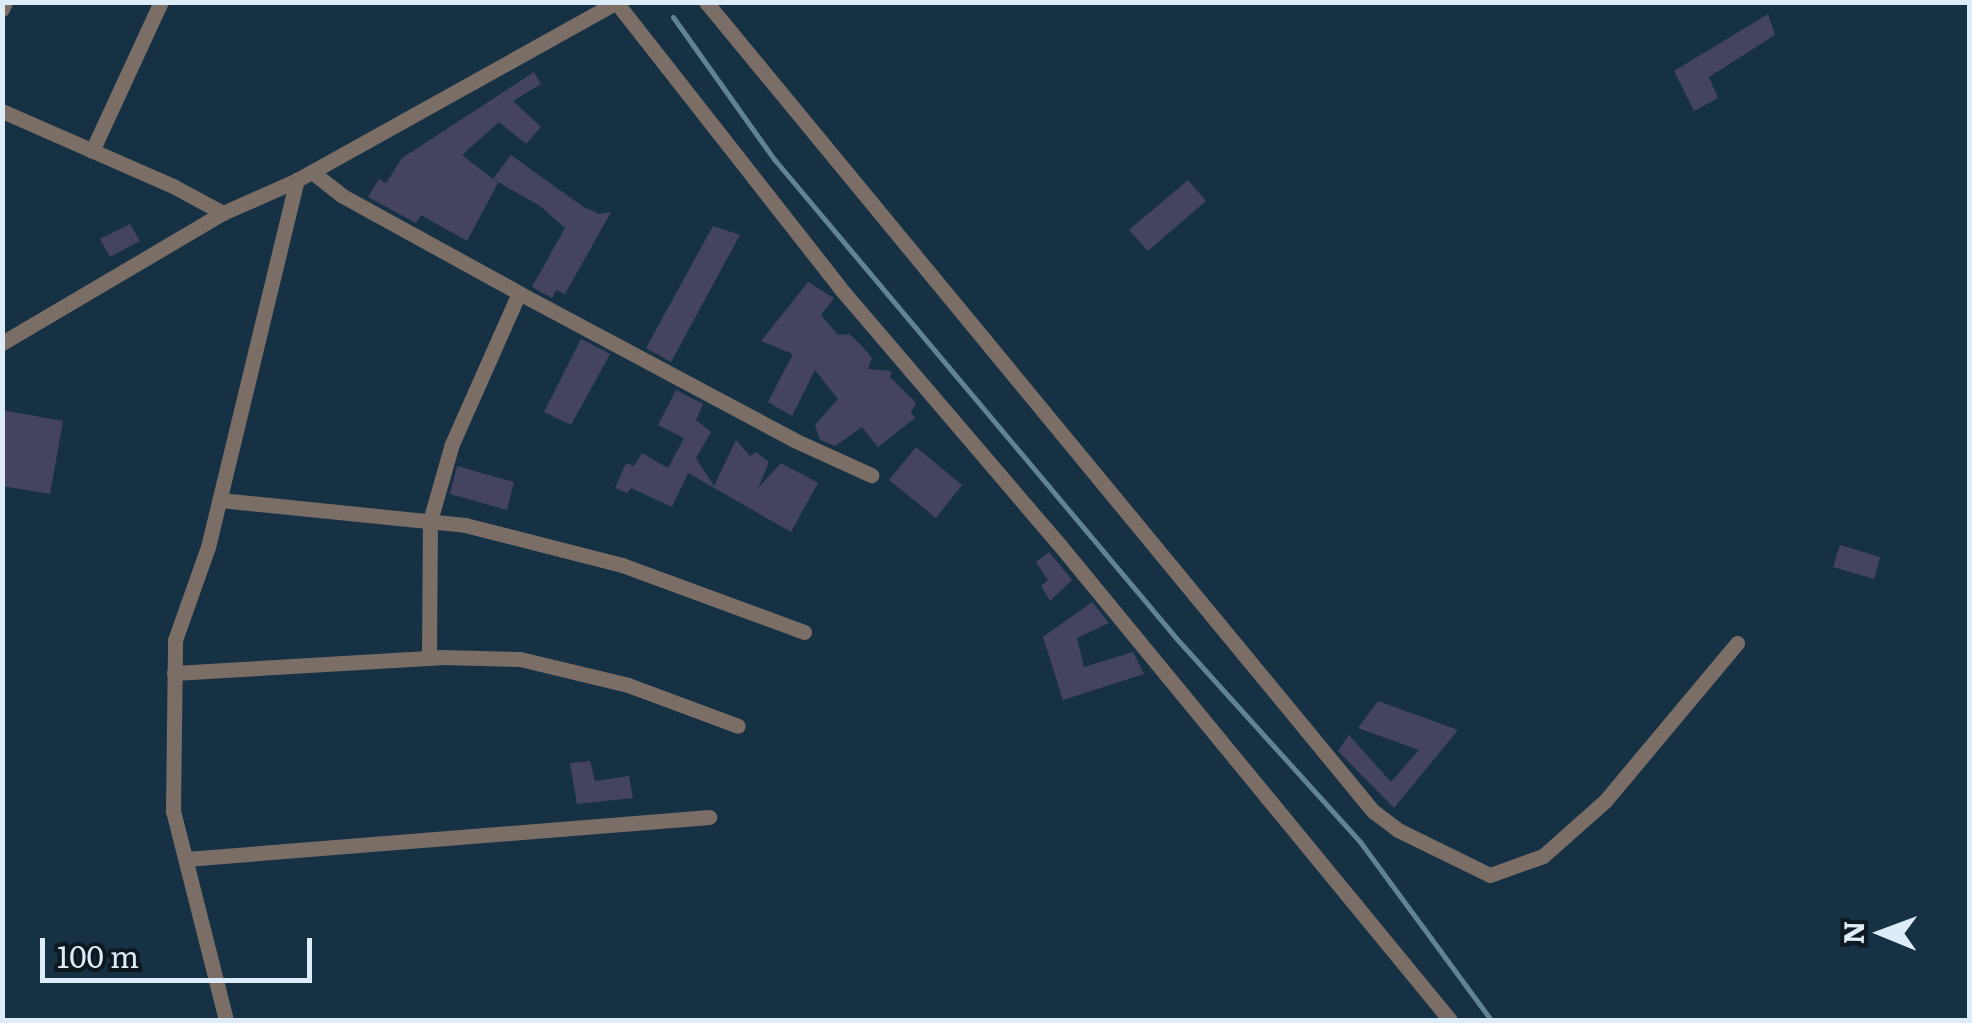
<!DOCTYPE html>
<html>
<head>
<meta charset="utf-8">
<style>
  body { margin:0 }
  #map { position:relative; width:1972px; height:1023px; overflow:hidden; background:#173144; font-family:Literata,serif }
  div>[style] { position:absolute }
  .stream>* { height:5px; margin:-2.5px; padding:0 2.5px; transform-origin:2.5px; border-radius:2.5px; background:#618394 }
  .building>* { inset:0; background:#454460 }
  .minor>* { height:15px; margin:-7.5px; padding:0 7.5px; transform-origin:7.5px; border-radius:7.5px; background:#7b6e66 }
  span { translate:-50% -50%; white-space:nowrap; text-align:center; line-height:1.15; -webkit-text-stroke:8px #0d1821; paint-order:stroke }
  .frame { position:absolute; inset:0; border:5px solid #ddecf9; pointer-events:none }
  .north { position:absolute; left:1832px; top:883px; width:100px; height:100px; -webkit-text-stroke:8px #0d1821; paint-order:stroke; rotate:271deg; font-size:28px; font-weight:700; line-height:40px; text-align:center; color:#ddecf9 }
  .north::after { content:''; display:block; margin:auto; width:35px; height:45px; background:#ddecf9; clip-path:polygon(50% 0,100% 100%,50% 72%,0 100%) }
  .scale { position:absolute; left:40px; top:938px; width:272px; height:45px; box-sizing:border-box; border:5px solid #ddecf9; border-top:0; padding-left:12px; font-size:30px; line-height:35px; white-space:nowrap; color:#ddecf9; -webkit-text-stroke:8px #0d1821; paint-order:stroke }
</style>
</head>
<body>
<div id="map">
  <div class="stream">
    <div style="left:673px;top:17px;width:174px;rotate:54.6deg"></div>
    <div style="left:774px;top:159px;width:625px;rotate:49.99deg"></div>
    <div style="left:1176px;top:638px;width:276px;rotate:47.9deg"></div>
    <div style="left:1361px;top:843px;width:220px;rotate:53.7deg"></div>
  </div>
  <div class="building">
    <div style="clip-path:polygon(1768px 14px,1775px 35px,1709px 77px,1718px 98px,1694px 111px,1674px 71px)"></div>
    <div style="clip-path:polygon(534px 72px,541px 84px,513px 101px,541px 127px,526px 144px,499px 122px,462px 155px,498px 183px,467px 241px,421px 215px,416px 223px,368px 197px,379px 179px,386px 183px,402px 158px)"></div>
    <div style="clip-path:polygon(511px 155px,582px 206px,599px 214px,611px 212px,565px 294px,556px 290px,552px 298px,532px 287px,565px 228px,540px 206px,493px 179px)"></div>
    <div style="clip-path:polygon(1188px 180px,1206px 201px,1148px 251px,1129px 230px)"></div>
    <div style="clip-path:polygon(130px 224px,140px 241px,110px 257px,100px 239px)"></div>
    <div style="clip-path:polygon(713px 226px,740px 235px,671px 362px,646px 348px)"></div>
    <div style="clip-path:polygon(808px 282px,834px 298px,821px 315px,838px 335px,849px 334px,860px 344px,872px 358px,868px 369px,892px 371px,890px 377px,916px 403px,911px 412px,915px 418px,878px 447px,862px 427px,835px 446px,820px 440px,815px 425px,838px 399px,815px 370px,792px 416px,768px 402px,793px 354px,761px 341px)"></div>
    <div style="clip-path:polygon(581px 339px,610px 354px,571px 425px,544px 412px)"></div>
    <div style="clip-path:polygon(676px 390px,703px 404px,696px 420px,711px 432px,696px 458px,714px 486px,736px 440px,750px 456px,756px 452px,769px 462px,758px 488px,781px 463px,818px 483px,791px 532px,688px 473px,672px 507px,631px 488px,627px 493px,615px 488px,626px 463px,634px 466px,642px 453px,668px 468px,684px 438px,658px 425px)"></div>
    <div style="clip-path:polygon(2px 410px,63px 421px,50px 494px,2px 486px)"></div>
    <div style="clip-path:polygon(916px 447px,962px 485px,936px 518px,889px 480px)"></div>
    <div style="clip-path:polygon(457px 466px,514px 482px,507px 510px,450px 494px)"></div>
    <div style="clip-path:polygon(1840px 545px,1880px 557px,1874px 579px,1833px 567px)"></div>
    <div style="clip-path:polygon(1049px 552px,1072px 580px,1050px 601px,1041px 586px,1048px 580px,1036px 562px)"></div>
    <div style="clip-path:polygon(1092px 602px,1109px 623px,1077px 638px,1084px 667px,1133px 652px,1144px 674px,1063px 700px,1043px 637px)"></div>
    <div style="clip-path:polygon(1378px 701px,1458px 730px,1394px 808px,1338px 751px,1349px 735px,1391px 782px,1419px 750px,1358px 728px)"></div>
    <div style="clip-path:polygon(590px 761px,595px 781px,629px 776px,633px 798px,577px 804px,570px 763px)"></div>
  </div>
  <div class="minor">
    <div style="left:616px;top:2px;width:363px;rotate:51.9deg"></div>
    <div style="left:840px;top:288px;width:335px;rotate:49.5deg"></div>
    <div style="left:1058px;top:543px;width:617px;rotate:50.59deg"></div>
    <div style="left:706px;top:2px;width:1049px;rotate:50.5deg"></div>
    <div style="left:1373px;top:811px;width:31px;rotate:37deg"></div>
    <div style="left:1398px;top:830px;width:102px;rotate:26.1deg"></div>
    <div style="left:1490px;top:875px;width:56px;rotate:-19.7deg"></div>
    <div style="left:1543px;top:856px;width:83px;rotate:-41.6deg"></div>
    <div style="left:1605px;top:801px;width:206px;rotate:-50.1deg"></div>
    <div style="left:2px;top:9px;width:8px;rotate:-67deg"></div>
    <div style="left:2px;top:111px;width:187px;rotate:23.7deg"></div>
    <div style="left:173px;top:186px;width:57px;rotate:28.4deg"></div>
    <div style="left:92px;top:151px;width:164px;rotate:-65.2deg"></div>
    <div style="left:312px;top:172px;width:37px;rotate:38deg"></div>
    <div style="left:341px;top:195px;width:203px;rotate:28.8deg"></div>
    <div style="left:519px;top:293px;width:312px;rotate:28.1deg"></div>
    <div style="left:794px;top:440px;width:85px;rotate:24.4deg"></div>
    <div style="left:2px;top:343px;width:256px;rotate:-30.5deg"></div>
    <div style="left:223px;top:213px;width:81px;rotate:-24deg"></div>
    <div style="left:297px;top:180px;width:366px;rotate:-29.1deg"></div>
    <div style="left:220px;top:500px;width:246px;rotate:5.8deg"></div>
    <div style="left:465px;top:525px;width:162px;rotate:14.3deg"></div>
    <div style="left:622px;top:565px;width:194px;rotate:20.2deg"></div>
    <div style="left:429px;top:658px;width:137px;rotate:-89.6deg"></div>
    <div style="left:430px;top:521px;width:80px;rotate:-74.1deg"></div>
    <div style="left:452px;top:444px;width:165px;rotate:-66.1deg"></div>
    <div style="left:174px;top:673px;width:267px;rotate:-3.4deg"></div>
    <div style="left:441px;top:657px;width:79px;rotate:1.5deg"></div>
    <div style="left:520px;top:659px;width:111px;rotate:13.5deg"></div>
    <div style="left:628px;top:685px;width:117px;rotate:20.4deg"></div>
    <div style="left:186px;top:859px;width:525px;rotate:-4.59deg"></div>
    <div style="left:226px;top:1020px;width:216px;rotate:-104.2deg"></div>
    <div style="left:173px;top:811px;width:171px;rotate:-89.3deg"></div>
    <div style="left:175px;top:640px;width:99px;rotate:-70.5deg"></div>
    <div style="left:208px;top:547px;width:378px;rotate:-76.4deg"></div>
  </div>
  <div class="frame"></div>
  <div class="north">N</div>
  <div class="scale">100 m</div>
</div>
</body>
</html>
